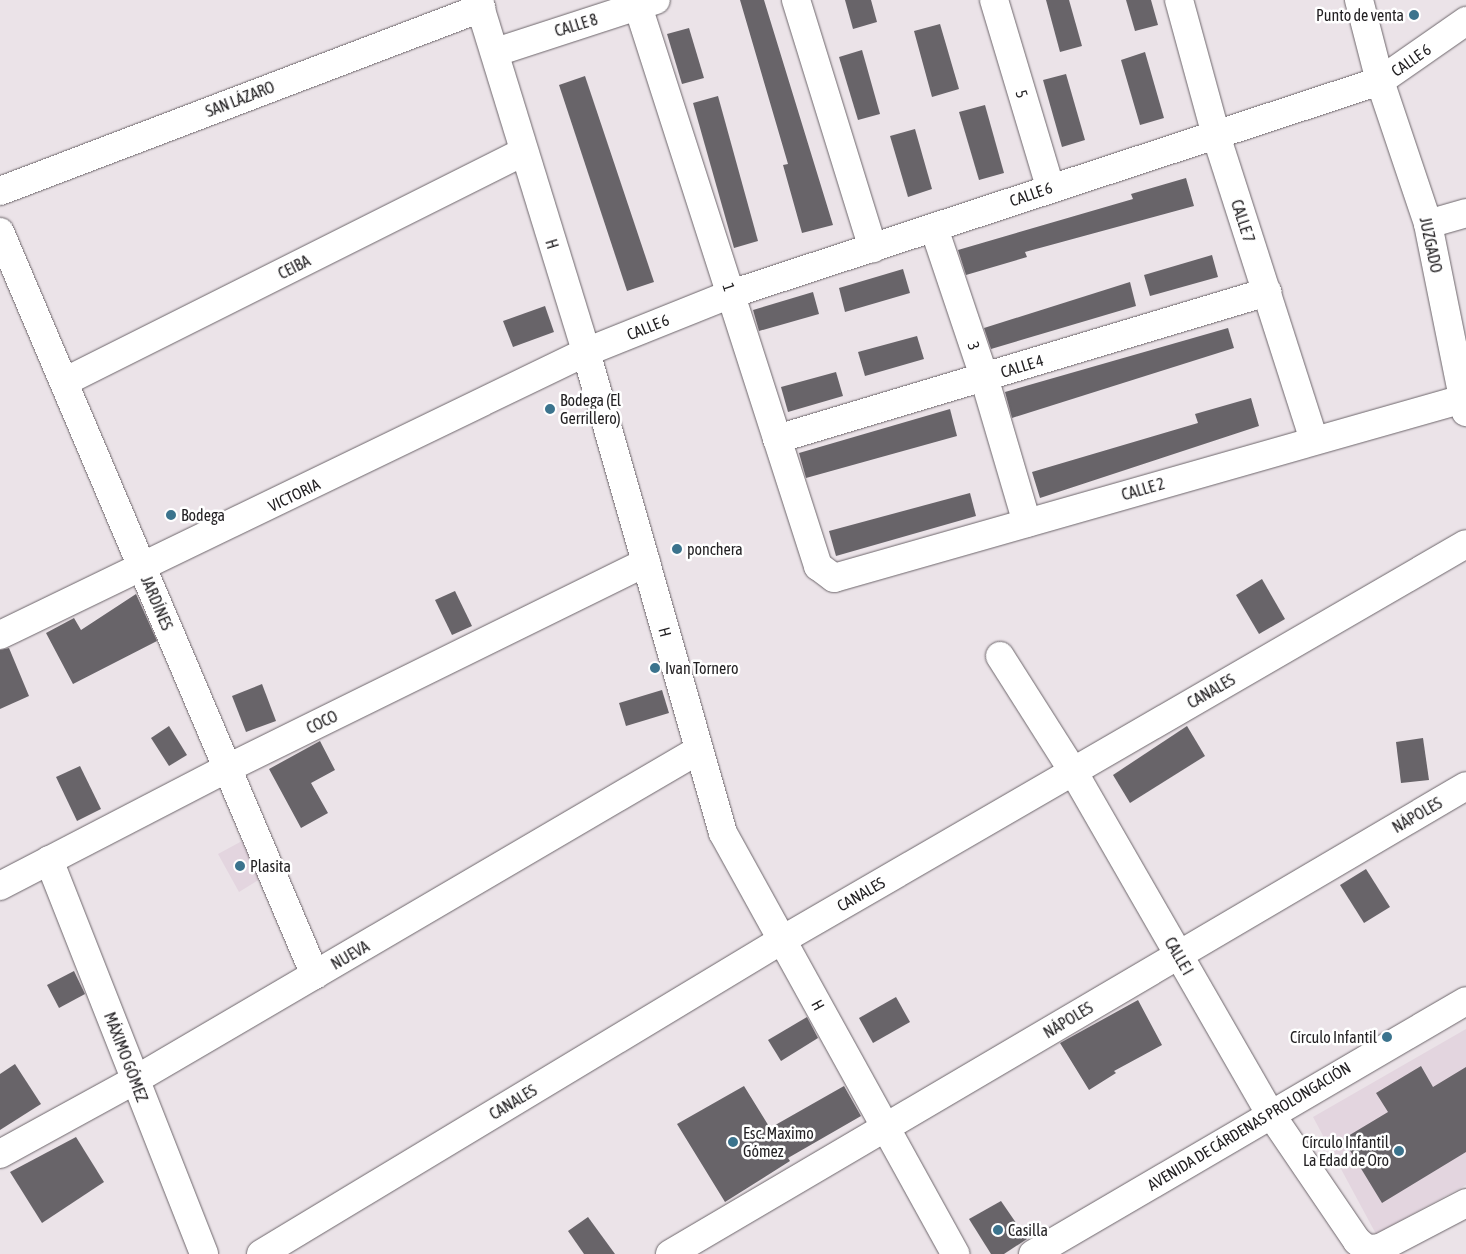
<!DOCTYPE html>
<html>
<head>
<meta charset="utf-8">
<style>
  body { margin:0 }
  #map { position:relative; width:1466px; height:1254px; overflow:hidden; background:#ebe3e8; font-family:"Asap Condensed",sans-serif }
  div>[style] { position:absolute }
  .built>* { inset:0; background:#e3d5df }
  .building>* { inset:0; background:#686469 }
  .roads { filter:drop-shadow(0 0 1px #6d666b) drop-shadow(0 0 1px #6d666b) }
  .minor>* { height:28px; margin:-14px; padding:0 14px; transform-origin:14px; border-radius:14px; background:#fff }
  .dots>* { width:14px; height:14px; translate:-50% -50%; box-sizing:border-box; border:2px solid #fff; border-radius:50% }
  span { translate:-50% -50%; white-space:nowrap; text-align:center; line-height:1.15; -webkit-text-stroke:5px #fff; paint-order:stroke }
  .poi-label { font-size:16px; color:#232123 }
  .right { translate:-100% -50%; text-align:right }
  .left { translate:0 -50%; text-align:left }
  .street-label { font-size:16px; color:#232123 }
</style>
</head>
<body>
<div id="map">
  <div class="built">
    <div style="clip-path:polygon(242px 841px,260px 879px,239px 892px,218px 854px)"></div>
    <div style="clip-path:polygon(1466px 1029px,1466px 1185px,1376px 1234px,1313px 1117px)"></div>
  </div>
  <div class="building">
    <div style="clip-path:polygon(740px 0,764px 0,833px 225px,802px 233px,783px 165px,788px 164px)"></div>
    <div style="clip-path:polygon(845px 0,871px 0,877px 22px,853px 29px)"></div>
    <div style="clip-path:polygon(1046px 0,1069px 0,1082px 46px,1060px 52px)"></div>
    <div style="clip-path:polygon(1126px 0,1151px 0,1158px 25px,1135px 31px)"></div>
    <div style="clip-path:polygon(940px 24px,959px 89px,932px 97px,914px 31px)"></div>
    <div style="clip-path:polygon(689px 28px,704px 78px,682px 84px,667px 34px)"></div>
    <div style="clip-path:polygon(862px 50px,880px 114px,858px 120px,839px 57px)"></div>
    <div style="clip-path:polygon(1145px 52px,1164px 118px,1140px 125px,1121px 60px)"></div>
    <div style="clip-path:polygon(1066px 74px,1085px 140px,1062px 147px,1043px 80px)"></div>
    <div style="clip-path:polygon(585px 76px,654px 282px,627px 291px,559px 85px)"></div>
    <div style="clip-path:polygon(718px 96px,758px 241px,734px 248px,693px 103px)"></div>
    <div style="clip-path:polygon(985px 105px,1004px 173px,979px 180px,959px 112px)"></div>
    <div style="clip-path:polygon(915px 129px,932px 189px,908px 197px,890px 136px)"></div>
    <div style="clip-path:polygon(1186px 178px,1194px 206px,1025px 252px,1027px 257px,966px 275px,958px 250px,1133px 199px,1131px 194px)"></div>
    <div style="clip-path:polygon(1212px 255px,1218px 277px,1150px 296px,1144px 275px)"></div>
    <div style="clip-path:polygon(903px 269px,910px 293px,845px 312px,839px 288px)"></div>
    <div style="clip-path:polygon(1130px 282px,1136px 306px,991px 349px,984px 328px)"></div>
    <div style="clip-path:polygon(813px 292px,819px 314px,759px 331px,753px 310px)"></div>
    <div style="clip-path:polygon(545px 306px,554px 332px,513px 347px,503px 321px)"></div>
    <div style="clip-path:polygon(1228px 328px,1234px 348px,1012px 418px,1005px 392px)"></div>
    <div style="clip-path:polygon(917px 336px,924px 359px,865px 376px,858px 352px)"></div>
    <div style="clip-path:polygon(836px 372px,843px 396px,788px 412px,781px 387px)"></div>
    <div style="clip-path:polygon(1251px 398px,1259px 426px,1040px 498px,1032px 472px,1198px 423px,1195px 414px)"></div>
    <div style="clip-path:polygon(950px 409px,957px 436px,806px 478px,799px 453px)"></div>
    <div style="clip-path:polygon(970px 493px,976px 516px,836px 556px,829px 531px)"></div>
    <div style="clip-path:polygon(1262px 579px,1285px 619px,1259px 634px,1236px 595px)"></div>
    <div style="clip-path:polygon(455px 591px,472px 626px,452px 635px,435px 600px)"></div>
    <div style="clip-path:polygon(136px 594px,157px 641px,73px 684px,46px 633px,74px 618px,81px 630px)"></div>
    <div style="clip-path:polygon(9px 648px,29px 696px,0 709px,0 650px)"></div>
    <div style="clip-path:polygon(262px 684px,276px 721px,246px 732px,232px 696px)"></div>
    <div style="clip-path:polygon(662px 690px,669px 713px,626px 726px,619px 703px)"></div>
    <div style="clip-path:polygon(169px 726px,187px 755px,169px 766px,151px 738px)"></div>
    <div style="clip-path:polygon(1187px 726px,1205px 756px,1130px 803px,1113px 775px)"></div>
    <div style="clip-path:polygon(1423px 738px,1429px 780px,1401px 783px,1396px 742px)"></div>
    <div style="clip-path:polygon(320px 741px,335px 770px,311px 783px,328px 813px,301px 828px,269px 769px)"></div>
    <div style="clip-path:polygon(80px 766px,101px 809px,77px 821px,56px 777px)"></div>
    <div style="clip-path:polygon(1366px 869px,1390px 907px,1364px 923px,1340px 885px)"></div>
    <div style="clip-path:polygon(74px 971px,85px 994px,59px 1008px,47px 985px)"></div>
    <div style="clip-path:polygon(896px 997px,910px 1022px,873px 1043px,859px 1018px)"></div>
    <div style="clip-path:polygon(1138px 1000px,1162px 1045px,1114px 1071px,1116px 1073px,1089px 1090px,1060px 1043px)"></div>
    <div style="clip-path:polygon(807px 1017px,818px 1038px,781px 1061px,768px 1040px)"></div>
    <div style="clip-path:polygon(15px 1064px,41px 1104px,0 1130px,0 1074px)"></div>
    <div style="clip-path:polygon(1421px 1066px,1433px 1087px,1466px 1067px,1466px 1152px,1382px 1203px,1343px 1139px,1388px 1112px,1376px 1093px)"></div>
    <div style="clip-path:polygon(744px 1086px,770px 1128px,844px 1086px,861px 1116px,788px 1158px,790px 1161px,725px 1202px,677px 1124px)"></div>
    <div style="clip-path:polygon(76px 1137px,104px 1182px,42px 1223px,10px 1172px)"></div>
    <div style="clip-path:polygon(1001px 1201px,1027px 1239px,1004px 1254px,991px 1254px,969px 1219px)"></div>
    <div style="clip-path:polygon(588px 1217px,615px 1254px,584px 1254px,568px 1231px)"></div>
  </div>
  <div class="roads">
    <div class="minor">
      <div style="left:478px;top:0;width:368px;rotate:72.9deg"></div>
      <div style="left:586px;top:352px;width:500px;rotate:74.1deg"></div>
      <div style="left:723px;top:833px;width:481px;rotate:61.1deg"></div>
      <div style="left:636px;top:0;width:595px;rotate:72.17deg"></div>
      <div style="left:818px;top:566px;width:20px;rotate:37deg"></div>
      <div style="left:834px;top:578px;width:654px;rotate:-15.89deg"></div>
      <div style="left:796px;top:0;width:260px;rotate:72.8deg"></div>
      <div style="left:994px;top:0;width:195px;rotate:73.3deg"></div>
      <div style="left:1179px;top:0;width:140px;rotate:74.7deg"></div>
      <div style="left:1216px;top:135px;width:320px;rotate:72.2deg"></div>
      <div style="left:1359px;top:0;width:84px;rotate:75.5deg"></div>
      <div style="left:1380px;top:81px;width:151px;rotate:71.4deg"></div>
      <div style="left:1428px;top:224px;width:192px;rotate:78.6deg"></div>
      <div style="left:496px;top:52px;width:168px;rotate:-18deg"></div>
      <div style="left:0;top:191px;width:515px;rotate:-20.83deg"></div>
      <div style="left:1428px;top:224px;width:40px;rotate:-16deg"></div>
      <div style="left:934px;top:228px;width:157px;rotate:71.4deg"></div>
      <div style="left:984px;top:377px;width:152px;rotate:73.6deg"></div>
      <div style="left:0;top:232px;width:807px;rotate:67.03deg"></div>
      <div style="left:64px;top:382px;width:513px;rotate:-26.61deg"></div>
      <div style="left:777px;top:439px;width:512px;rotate:-16.7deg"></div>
      <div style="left:0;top:635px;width:651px;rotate:-25.78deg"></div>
      <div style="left:586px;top:352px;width:156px;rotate:-21.8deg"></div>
      <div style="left:731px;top:294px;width:683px;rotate:-18.17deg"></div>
      <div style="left:1380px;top:81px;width:105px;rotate:-34.9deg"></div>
      <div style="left:1000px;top:656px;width:136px;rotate:57.6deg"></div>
      <div style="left:1073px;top:771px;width:395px;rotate:60.1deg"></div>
      <div style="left:1270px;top:1113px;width:155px;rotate:55.8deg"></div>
      <div style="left:1357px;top:1241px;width:13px;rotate:39deg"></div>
      <div style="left:1367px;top:1249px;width:13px;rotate:-4deg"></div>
      <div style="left:1380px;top:1248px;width:97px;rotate:-27.6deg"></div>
      <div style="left:49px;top:860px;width:423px;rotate:68.5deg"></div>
      <div style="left:0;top:886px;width:257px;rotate:-27.4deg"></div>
      <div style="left:228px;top:768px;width:466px;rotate:-26.2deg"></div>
      <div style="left:0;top:1154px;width:154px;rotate:-28.7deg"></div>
      <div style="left:135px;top:1080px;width:651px;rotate:-30.35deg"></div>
      <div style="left:261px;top:1254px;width:608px;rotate:-31.08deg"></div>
      <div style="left:782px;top:940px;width:790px;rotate:-30.07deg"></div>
      <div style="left:670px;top:1254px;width:923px;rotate:-30.45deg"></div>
      <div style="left:1033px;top:1254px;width:501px;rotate:-30.3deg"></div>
    </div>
  </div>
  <div class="dots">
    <div style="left:1414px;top:15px;background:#3b738d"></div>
    <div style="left:550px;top:409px;background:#3b738d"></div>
    <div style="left:171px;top:515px;background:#3b738d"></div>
    <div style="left:677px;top:549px;background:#3b738d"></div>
    <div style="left:655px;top:668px;background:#3b738d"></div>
    <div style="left:240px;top:866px;background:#3b738d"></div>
    <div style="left:1387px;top:1037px;background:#3b738d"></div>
    <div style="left:733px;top:1142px;background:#3b738d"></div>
    <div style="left:1399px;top:1151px;background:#3b738d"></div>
    <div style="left:998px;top:1230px;background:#3b738d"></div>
  </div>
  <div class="poi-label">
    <span class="right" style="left:1404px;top:15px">Punto de venta</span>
    <span class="left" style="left:560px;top:409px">Bodega (El<br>Gerrillero)</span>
    <span class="left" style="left:181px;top:515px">Bodega</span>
    <span class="left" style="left:687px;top:549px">ponchera</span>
    <span class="left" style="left:665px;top:668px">Ivan Tornero</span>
    <span class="left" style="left:250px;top:866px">Plasita</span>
    <span class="right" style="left:1377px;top:1037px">Círculo Infantil</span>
    <span class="left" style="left:743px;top:1142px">Esc. Maximo<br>Gómez</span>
    <span class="right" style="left:1389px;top:1151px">Círculo Infantil<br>La Edad de Oro</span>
    <span class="left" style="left:1008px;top:1230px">Casilla</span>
  </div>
  <div class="street-label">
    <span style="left:576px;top:25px;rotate:-17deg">CALLE 8</span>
    <span style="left:1411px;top:60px;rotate:-35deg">CALLE 6</span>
    <span style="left:1022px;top:94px;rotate:73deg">5</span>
    <span style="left:240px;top:99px;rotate:-21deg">SAN LÁZARO</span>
    <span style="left:1031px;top:194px;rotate:-19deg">CALLE 6</span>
    <span style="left:1243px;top:221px;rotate:72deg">CALLE 7</span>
    <span style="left:552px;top:244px;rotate:73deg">H</span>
    <span style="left:1431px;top:245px;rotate:78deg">JUZGADO</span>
    <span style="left:294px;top:267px;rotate:-27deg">CEIBA</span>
    <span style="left:729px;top:287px;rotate:72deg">1</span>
    <span style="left:648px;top:327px;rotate:-22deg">CALLE 6</span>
    <span style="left:974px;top:346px;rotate:71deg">3</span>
    <span style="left:1022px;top:366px;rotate:-17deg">CALLE 4</span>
    <span style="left:1143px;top:489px;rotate:-16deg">CALLE 2</span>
    <span style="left:294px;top:495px;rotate:-26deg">VICTORIA</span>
    <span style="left:157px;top:603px;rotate:67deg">JARDÍNES</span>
    <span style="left:665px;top:632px;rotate:75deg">H</span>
    <span style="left:1211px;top:691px;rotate:-30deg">CANALES</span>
    <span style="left:322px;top:722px;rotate:-26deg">COCO</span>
    <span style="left:1417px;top:815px;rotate:-30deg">NÁPOLES</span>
    <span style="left:861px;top:894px;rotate:-30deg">CANALES</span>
    <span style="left:350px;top:955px;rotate:-30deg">NUEVA</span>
    <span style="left:1179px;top:956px;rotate:60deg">CALLE I</span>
    <span style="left:818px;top:1005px;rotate:61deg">H</span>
    <span style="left:1068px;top:1020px;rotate:-31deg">NÁPOLES</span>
    <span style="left:126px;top:1057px;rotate:69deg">MÁXIMO GÓMEZ</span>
    <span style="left:513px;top:1102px;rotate:-31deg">CANALES</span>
    <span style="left:1249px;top:1126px;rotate:-31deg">AVENIDA DE CÁRDENAS PROLONGACIÓN</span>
  </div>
</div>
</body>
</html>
